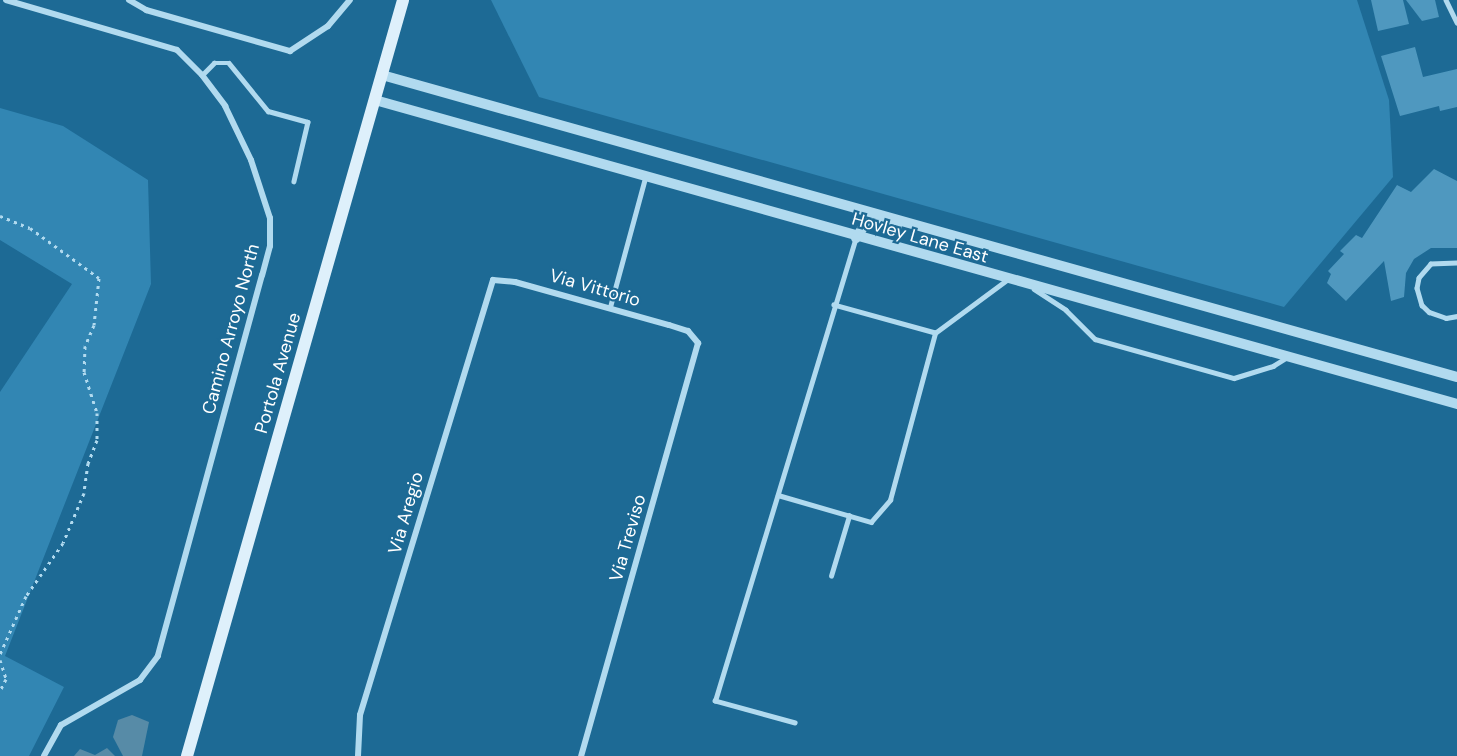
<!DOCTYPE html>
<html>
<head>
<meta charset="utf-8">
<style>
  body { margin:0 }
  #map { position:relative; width:1457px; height:756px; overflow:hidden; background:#1d6a95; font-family:"DM Sans",sans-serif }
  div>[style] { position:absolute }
  .green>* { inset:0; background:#3286b3 }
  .water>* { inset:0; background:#578ba7 }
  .building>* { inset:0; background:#4f98bf }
  .path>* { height:3px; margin-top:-1.5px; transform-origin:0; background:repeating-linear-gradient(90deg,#b1daef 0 3px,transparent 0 7.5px) }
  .service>* { height:4.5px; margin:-2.25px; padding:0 2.25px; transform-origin:2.25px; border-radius:2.25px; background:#b1daef }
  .minor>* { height:6px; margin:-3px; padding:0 3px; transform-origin:3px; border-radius:3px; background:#b1daef }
  .tertiary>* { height:10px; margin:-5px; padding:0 5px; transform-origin:5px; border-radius:5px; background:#b1daef }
  .secondary>* { height:12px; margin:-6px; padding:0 6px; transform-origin:6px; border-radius:6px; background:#def0fb }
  span { translate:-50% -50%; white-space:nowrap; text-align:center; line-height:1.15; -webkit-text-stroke:4.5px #1d6a95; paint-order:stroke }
  .street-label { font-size:18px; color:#fff }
</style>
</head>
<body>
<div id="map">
  <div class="green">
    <div style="clip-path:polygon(491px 0,1357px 0,1389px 100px,1393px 177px,1284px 307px,539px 97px)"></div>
    <div style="clip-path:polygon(0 108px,63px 126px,148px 180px,151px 284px,5px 656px,64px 687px,29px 756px,0 756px,0 392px,72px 284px,0 240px)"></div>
  </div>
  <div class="water">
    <div style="clip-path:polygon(132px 715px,149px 722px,142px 756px,123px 756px,113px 737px,118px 720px)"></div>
    <div style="clip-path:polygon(107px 748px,115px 756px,74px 756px,80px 749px,95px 755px)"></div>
  </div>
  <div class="building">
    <div style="clip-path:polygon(1371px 0,1403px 0,1409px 24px,1378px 31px)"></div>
    <div style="clip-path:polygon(1406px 0,1435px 0,1439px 17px,1422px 21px)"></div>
    <div style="clip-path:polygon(1415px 47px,1423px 77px,1457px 69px,1457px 107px,1440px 111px,1439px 106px,1400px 116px,1381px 56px)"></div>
    <div style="clip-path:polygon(1434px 169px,1457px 181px,1457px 248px,1431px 248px,1414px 259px,1406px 273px,1404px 297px,1391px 301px,1384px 261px,1346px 301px,1327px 283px,1331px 274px,1328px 271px,1344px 254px,1340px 251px,1356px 235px,1362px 238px,1397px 185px,1411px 192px)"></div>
  </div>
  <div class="path">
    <div style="left:0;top:216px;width:32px;rotate:22deg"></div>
    <div style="left:30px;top:228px;width:85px;rotate:35.9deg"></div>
    <div style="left:99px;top:278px;width:47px;rotate:96.1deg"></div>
    <div style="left:94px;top:325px;width:23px;rotate:113deg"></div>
    <div style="left:85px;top:346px;width:26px;rotate:92deg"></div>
    <div style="left:84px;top:372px;width:43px;rotate:72.4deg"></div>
    <div style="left:97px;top:413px;width:27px;rotate:90deg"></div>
    <div style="left:97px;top:440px;width:25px;rotate:111deg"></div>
    <div style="left:88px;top:463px;width:30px;rotate:98deg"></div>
    <div style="left:84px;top:493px;width:54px;rotate:112.8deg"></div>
    <div style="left:63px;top:543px;width:65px;rotate:124.9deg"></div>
    <div style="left:26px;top:596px;width:64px;rotate:114.1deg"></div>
    <div style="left:0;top:660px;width:20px;rotate:72deg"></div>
    <div style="left:6px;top:679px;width:13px;rotate:117deg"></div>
  </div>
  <div class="service">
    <div style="left:1446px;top:0;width:25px;rotate:64deg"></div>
    <div style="left:202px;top:75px;width:17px;rotate:-45deg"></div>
    <div style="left:214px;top:63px;width:15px"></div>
    <div style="left:229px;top:63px;width:62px;rotate:50.9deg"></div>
    <div style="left:268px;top:111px;width:41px;rotate:15.4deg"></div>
    <div style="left:308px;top:122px;width:61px;rotate:103.3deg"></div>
    <div style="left:1457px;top:263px;width:26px;rotate:178deg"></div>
    <div style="left:1431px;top:264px;width:18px;rotate:131deg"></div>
    <div style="left:1419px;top:278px;width:10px;rotate:101deg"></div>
    <div style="left:1417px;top:288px;width:18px;rotate:74deg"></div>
    <div style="left:1422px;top:305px;width:10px;rotate:45deg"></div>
    <div style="left:1429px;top:312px;width:18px;rotate:19deg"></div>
    <div style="left:1446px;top:318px;width:11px;rotate:-10deg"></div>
    <div style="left:1034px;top:289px;width:38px;rotate:33deg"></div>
    <div style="left:1066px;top:310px;width:41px;rotate:45deg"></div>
    <div style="left:1095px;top:339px;width:144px;rotate:15.7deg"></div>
    <div style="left:1234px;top:378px;width:41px;rotate:-17.1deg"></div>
    <div style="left:1273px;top:366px;width:15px;rotate:-32deg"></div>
    <div style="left:610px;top:307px;width:134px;rotate:-74.8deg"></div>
    <div style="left:935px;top:333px;width:89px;rotate:-36.4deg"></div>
    <div style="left:778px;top:495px;width:97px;rotate:16.2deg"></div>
    <div style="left:871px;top:522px;width:29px;rotate:-49deg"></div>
    <div style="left:890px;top:500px;width:173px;rotate:-74.9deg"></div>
    <div style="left:935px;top:333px;width:105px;rotate:-164.5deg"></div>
    <div style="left:831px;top:576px;width:63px;rotate:-73.3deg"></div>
    <div style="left:795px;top:723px;width:83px;rotate:-164.6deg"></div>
    <div style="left:715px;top:701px;width:484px;rotate:-73.1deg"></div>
  </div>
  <div class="minor">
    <div style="left:6px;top:0;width:178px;rotate:16.3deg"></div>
    <div style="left:177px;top:50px;width:35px;rotate:45deg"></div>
    <div style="left:202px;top:75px;width:39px;rotate:53deg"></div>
    <div style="left:225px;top:106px;width:60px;rotate:64.3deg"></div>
    <div style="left:251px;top:160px;width:61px;rotate:71.9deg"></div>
    <div style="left:270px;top:218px;width:28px;rotate:90deg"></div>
    <div style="left:270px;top:246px;width:30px;rotate:105deg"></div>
    <div style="left:262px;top:275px;width:395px;rotate:105.3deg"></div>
    <div style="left:158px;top:656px;width:30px;rotate:127deg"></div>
    <div style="left:140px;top:680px;width:91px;rotate:150.3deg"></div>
    <div style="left:61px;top:725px;width:35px;rotate:119deg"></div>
    <div style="left:129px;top:0;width:20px;rotate:30deg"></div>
    <div style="left:146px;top:10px;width:150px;rotate:15.9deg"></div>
    <div style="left:290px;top:51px;width:45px;rotate:-33.3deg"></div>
    <div style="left:328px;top:26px;width:34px;rotate:-50deg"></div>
    <div style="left:358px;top:756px;width:41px;rotate:-87.2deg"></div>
    <div style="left:360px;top:715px;width:455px;rotate:-73deg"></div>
    <div style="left:493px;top:280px;width:22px;rotate:5deg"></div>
    <div style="left:515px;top:282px;width:160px;rotate:15.6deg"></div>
    <div style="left:669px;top:325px;width:20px;rotate:18deg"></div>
    <div style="left:688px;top:331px;width:16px;rotate:50deg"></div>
    <div style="left:698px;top:343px;width:429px;rotate:105.8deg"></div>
  </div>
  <div class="tertiary">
    <div style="left:382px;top:75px;width:1117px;rotate:15.69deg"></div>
    <div style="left:375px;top:100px;width:1124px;rotate:15.69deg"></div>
    <div style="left:856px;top:238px;width:18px;rotate:-56deg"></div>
    <div style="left:866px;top:223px;width:31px;rotate:6deg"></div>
  </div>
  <div class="secondary">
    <div style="left:187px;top:756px;width:786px;rotate:-74.05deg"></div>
  </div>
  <div class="street-label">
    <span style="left:920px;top:238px;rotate:16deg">Hovley Lane East</span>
    <span style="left:595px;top:288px;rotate:16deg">Via Vittorio</span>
    <span style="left:231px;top:329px;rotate:-75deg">Camino Arroyo North</span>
    <span style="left:278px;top:373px;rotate:-74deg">Portola Avenue</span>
    <span style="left:406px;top:513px;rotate:-74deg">Via Aregio</span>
    <span style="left:628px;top:538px;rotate:-74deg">Via Treviso</span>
  </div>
</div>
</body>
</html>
